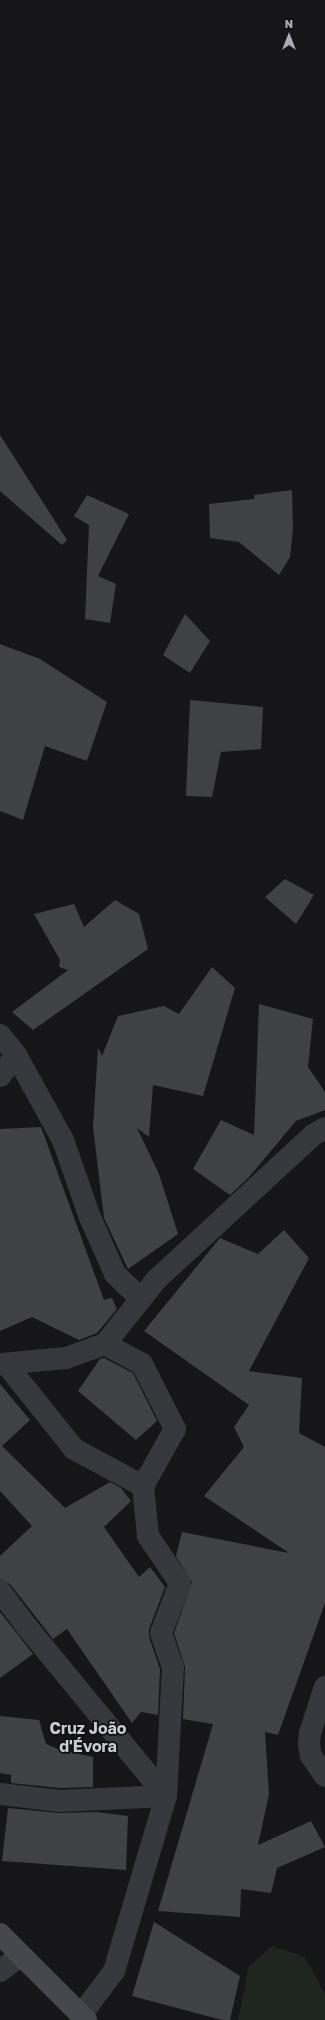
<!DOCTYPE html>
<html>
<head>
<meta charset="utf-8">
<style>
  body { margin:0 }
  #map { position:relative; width:325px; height:2020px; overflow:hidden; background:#161618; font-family:"Golos Text",sans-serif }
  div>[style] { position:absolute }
  .green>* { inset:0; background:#1e261f }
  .building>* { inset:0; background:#404145 }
  .street>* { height:22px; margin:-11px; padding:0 11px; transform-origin:11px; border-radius:11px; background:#37383d }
  .secondary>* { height:22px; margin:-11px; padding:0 11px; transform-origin:11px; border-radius:11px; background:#45474d }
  span { translate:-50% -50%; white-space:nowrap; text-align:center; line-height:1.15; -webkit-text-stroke:3.5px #111113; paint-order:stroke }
  .district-label { font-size:16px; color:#c9ccd4; font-weight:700 }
  .north { position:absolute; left:269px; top:16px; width:40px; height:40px; -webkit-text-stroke:3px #111113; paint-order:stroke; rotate:0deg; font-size:11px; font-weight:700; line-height:16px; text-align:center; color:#a8adb8 }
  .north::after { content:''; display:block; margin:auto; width:14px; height:18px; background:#a8adb8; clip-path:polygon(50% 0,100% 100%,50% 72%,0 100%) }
</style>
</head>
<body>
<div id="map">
  <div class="green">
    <div style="clip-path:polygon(272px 1946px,305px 1957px,325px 1994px,325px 2020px,238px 2020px,249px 1966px)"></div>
  </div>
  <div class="building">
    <div style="clip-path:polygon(0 435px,67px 540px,62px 545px,0 491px)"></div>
    <div style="clip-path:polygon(292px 490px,293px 529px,290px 557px,279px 575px,239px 542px,210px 538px,209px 504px,254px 499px,254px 495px)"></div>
    <div style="clip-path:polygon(87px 495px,129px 514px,98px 576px,116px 584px,110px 623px,85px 619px,89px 525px,74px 516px)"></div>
    <div style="clip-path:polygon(185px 614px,210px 641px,190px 673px,163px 655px)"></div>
    <div style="clip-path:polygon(0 644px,40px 659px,107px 702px,87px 761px,45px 746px,23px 820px,0 811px)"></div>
    <div style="clip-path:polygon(190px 700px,263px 707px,261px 749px,221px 752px,212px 797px,186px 796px)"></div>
    <div style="clip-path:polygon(285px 879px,314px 895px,296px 924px,265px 897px)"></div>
    <div style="clip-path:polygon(115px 900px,139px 914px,148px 949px,33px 1030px,12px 1012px,68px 970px,59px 967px,60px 960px,34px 914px,74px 904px,84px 927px)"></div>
    <div style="clip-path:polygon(212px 967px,235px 988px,203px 1096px,153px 1085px,149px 1137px,137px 1128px,159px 1174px,178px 1234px,128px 1269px,104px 1218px,93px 1127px,98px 1048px,102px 1056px,118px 1016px,164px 1006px,179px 1014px)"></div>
    <div style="clip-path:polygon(259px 1004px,313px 1019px,308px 1067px,325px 1092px,325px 1110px,296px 1121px,248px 1178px,230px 1195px,193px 1169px,221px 1120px,254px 1135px)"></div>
    <div style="clip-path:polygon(41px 1127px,104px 1300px,112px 1298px,117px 1309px,97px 1333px,79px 1340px,32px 1317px,0 1331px,0 1129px)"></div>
    <div style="clip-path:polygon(284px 1230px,309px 1258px,249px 1371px,302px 1378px,299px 1433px,325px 1447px,325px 1603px,278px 1735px,265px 1732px,269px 1794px,258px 1845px,311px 1821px,325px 1847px,277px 1868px,271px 1893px,241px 1889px,240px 1917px,158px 1911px,213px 1724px,183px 1719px,185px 1667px,174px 1633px,192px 1582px,176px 1556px,182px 1532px,289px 1553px,204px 1496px,244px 1447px,234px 1427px,249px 1405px,144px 1331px,220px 1238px,258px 1254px)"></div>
    <div style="clip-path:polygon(104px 1358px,133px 1373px,157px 1421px,136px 1440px,78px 1391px,100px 1359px)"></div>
    <div style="clip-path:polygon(0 1384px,30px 1420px,2px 1446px,65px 1508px,110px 1482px,121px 1488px,131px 1501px,104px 1527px,139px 1577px,150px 1567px,165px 1587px,149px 1629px,149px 1637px,160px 1669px,158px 1715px,141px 1712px,132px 1723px,67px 1629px,53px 1639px,10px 1584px,0 1579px,0 1556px,32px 1526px,0 1491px)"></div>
    <div style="clip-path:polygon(0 1612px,33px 1654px,0 1678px)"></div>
    <div style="clip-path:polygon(0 1716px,39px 1720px,46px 1744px,60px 1750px,93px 1757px,93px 1787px,60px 1788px,11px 1783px,11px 1775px,0 1773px)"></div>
    <div style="clip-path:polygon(8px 1808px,59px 1813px,96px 1812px,128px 1816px,126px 1870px,2px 1861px)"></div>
    <div style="clip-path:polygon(154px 1922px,240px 1976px,230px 2020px,222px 2020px,132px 1996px)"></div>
  </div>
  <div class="street">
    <div style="left:0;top:1035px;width:26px;rotate:51deg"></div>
    <div style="left:16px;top:1055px;width:26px;rotate:127deg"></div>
    <div style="left:16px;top:1055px;width:97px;rotate:61.1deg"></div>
    <div style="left:63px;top:1140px;width:79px;rotate:70.9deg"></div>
    <div style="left:89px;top:1215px;width:64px;rotate:66.2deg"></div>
    <div style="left:115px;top:1274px;width:36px;rotate:44deg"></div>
    <div style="left:105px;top:1344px;width:42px;rotate:28.4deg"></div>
    <div style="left:142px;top:1364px;width:73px;rotate:63.1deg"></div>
    <div style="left:175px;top:1429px;width:65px;rotate:119.3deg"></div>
    <div style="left:0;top:1364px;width:66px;rotate:-5.2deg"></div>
    <div style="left:66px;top:1358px;width:41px;rotate:-19.7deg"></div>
    <div style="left:105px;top:1344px;width:82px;rotate:-51.4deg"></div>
    <div style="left:156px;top:1280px;width:214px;rotate:-42.7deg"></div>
    <div style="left:313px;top:1135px;width:14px;rotate:-30deg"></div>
    <div style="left:6px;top:1364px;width:109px;rotate:51.3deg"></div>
    <div style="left:74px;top:1449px;width:78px;rotate:28.2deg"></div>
    <div style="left:143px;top:1486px;width:50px;rotate:84.3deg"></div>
    <div style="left:148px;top:1536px;width:57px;rotate:55.8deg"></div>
    <div style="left:180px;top:1583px;width:53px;rotate:110.8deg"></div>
    <div style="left:161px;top:1633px;width:36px;rotate:71deg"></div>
    <div style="left:173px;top:1667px;width:129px;rotate:93.1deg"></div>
    <div style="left:0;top:1591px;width:45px;rotate:53.1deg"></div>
    <div style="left:27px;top:1627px;width:219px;rotate:50.6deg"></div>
    <div style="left:325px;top:1687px;width:48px;rotate:108.1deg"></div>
    <div style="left:310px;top:1733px;width:11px;rotate:95deg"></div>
    <div style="left:309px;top:1744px;width:12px;rotate:81deg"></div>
    <div style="left:311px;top:1756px;width:24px;rotate:55deg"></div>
    <div style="left:0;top:1794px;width:60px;rotate:6.7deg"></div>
    <div style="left:60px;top:1801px;width:106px;rotate:-2.7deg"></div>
    <div style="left:166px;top:1796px;width:183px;rotate:106.5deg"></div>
    <div style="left:114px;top:1971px;width:55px;rotate:126.9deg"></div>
    <div style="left:0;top:1971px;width:25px;rotate:-37deg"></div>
  </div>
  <div class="secondary">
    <div style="left:0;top:1934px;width:122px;rotate:45deg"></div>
  </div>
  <div class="district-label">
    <span style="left:88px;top:1737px">Cruz João<br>d'Évora</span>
  </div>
  <div class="north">N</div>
</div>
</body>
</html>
